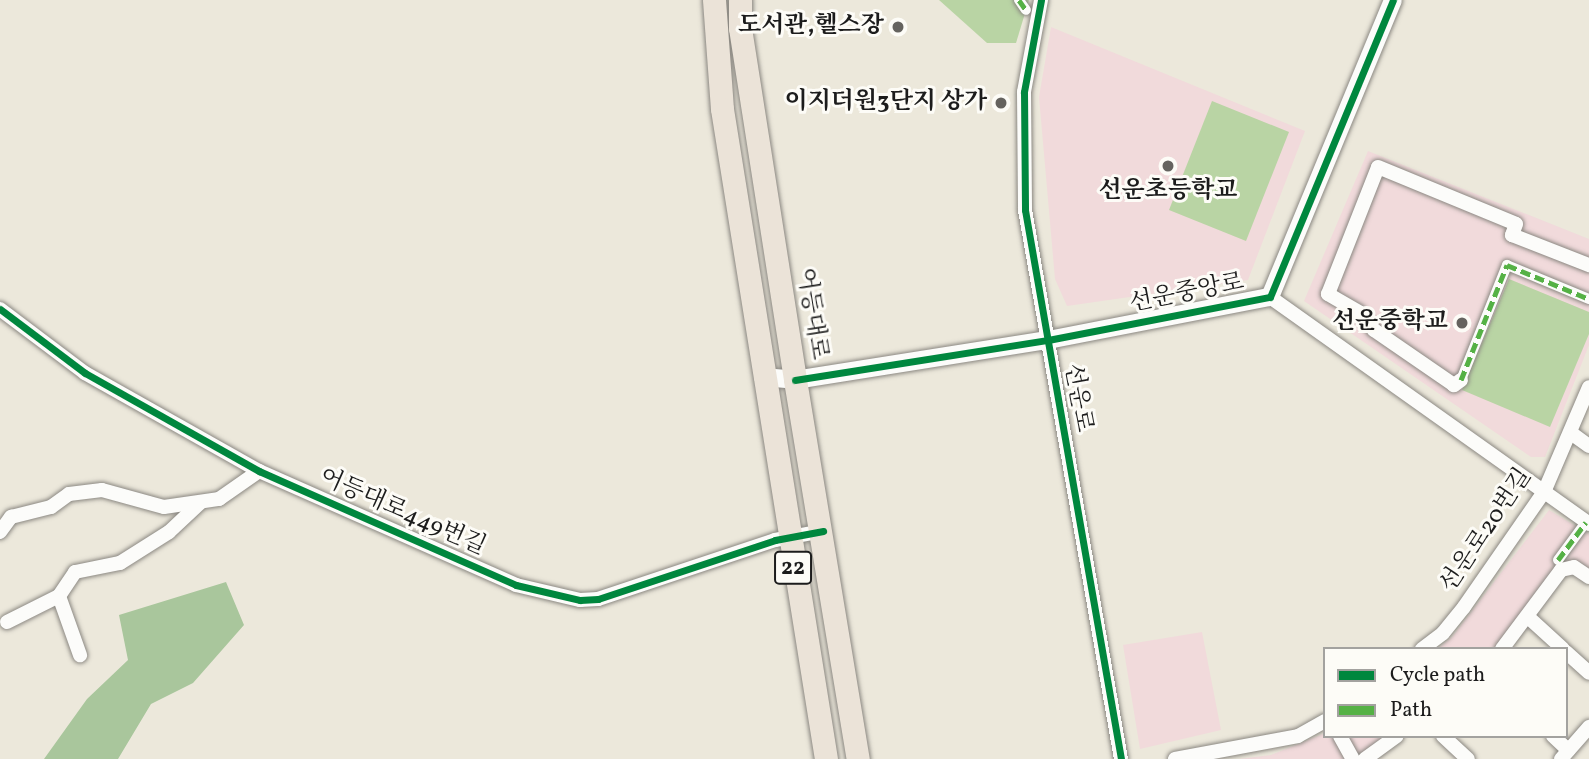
<!DOCTYPE html>
<html>
<head>
<meta charset="utf-8">
<style>
  body { margin:0 }
  #map { position:relative; width:1589px; height:759px; overflow:hidden; background:#ece8db; font-family:Vollkorn,"Noto Serif KR",serif }
  div>[style] { position:absolute }
  .built>* { inset:0; background:#f1dadb }
  .green>* { inset:0; background:#b9d4a4 }
  .forest>* { inset:0; background:#a9c69c }
  .roads { filter:drop-shadow(0 0 2px #8b8882) drop-shadow(0 0 2px #8b8882) }
  .pedestrian>* { height:10px; margin:-5px; padding:0 5px; transform-origin:5px; border-radius:5px; background:#fcfcfa }
  .minor>* { height:14px; margin:-7px; padding:0 7px; transform-origin:7px; border-radius:7px; background:#fcfcfa }
  .tertiary>* { height:18px; margin:-9px; padding:0 9px; transform-origin:9px; border-radius:9px; background:#fcfcfa }
  .primary>* { height:23px; margin:-11.5px; padding:0 11.5px; transform-origin:11.5px; border-radius:11.5px; background:#ebe3d8 }
  .quiet>* { height:5px; margin-top:-2.5px; transform-origin:0; background:repeating-linear-gradient(90deg,#55b145 0 10px,transparent 0 15px) }
  .cycleway>* { height:7px; margin:-3.5px; padding:0 3.5px; transform-origin:3.5px; border-radius:3.5px; background:#00873e }
  .dots>* { width:19px; height:19px; translate:-50% -50%; box-sizing:border-box; border:4px solid #fdfcf7; border-radius:50% }
  span { translate:-50% -50%; white-space:nowrap; text-align:center; line-height:1.15; -webkit-text-stroke:6px #fdfcf7; paint-order:stroke }
  .shield-label span { padding:2px 5px; background:#fdfcf7; border:2px solid; border-radius:5px; -webkit-text-stroke-width:0 }
  .shield-label { font-size:23px; color:#1c1c1c; font-weight:700 }
  .poi-label { font-size:24px; color:#1c1c1c; font-weight:700 }
  .right { translate:-100% -50%; text-align:right }
  .street-label { font-size:24px; color:#1c1c1c }
  .legend { position:absolute; left:1323px; top:647px; width:245px; height:91px; box-sizing:border-box; background:#fdfcf7; border:2px solid #a3a29f; margin:0; padding:9px 12px; list-style:none; font-size:21px; color:#1c1c1c }
  .legend li { display:flex; align-items:center; gap:14px; height:35px }
  .legend b { width:35px; border:2px solid #a3a29f }
</style>
</head>
<body>
<div id="map">
  <div class="built">
    <div style="clip-path:polygon(1051px 27px,1305px 131px,1248px 280px,1067px 306px,1055px 279px,1039px 97px)"></div>
    <div style="clip-path:polygon(1368px 151px,1589px 239px,1589px 345px,1545px 457px,1531px 457px,1304px 301px)"></div>
    <div style="clip-path:polygon(1549px 510px,1589px 534px,1589px 572px,1565px 559px,1559px 564px,1497px 649px,1437px 649px,1452px 637px)"></div>
    <div style="clip-path:polygon(1202px 632px,1221px 730px,1140px 749px,1123px 645px)"></div>
    <div style="clip-path:polygon(1325px 733px,1390px 736px,1355px 759px,1239px 759px,1271px 755px)"></div>
  </div>
  <div class="green">
    <div style="clip-path:polygon(939px 0,1029px 0,1016px 43px,987px 43px)"></div>
    <div style="clip-path:polygon(1212px 101px,1289px 132px,1246px 241px,1169px 210px)"></div>
    <div style="clip-path:polygon(1509px 279px,1589px 312px,1589px 334px,1550px 427px,1462px 390px)"></div>
  </div>
  <div class="forest">
    <div style="clip-path:polygon(226px 582px,244px 625px,193px 683px,151px 704px,118px 759px,44px 759px,87px 699px,128px 660px,119px 615px)"></div>
  </div>
  <div class="roads">
    <div class="pedestrian">
      <div style="left:1019px;top:0;width:12px;rotate:55deg"></div>
      <div style="left:1461px;top:380px;width:124px;rotate:-68.2deg"></div>
      <div style="left:1507px;top:265px;width:89px;rotate:22.5deg"></div>
      <div style="left:1558px;top:560px;width:47px;rotate:-53.6deg"></div>
    </div>
    <div class="minor">
      <div style="left:1041px;top:0;width:94px;rotate:100.5deg"></div>
      <div style="left:1024px;top:92px;width:118px;rotate:89.5deg"></div>
      <div style="left:1025px;top:210px;width:557px;rotate:80.08deg"></div>
      <div style="left:1270px;top:297px;width:392px;rotate:35.4deg"></div>
      <div style="left:0;top:309px;width:106px;rotate:37deg"></div>
      <div style="left:85px;top:373px;width:200px;rotate:29.4deg"></div>
      <div style="left:259px;top:471px;width:281px;rotate:23.9deg"></div>
      <div style="left:516px;top:585px;width:66px;rotate:13.2deg"></div>
      <div style="left:580px;top:600px;width:18px;rotate:-3deg"></div>
      <div style="left:598px;top:599px;width:187px;rotate:-18.4deg"></div>
      <div style="left:775px;top:540px;width:49px;rotate:-10.6deg"></div>
      <div style="left:1461px;top:380px;width:9px;rotate:144deg"></div>
      <div style="left:1454px;top:385px;width:97px;rotate:-145.5deg"></div>
      <div style="left:1374px;top:330px;width:23px;rotate:-130deg"></div>
      <div style="left:1359px;top:312px;width:36px;rotate:-150deg"></div>
      <div style="left:1328px;top:294px;width:136px;rotate:-68.5deg"></div>
      <div style="left:1378px;top:167px;width:149px;rotate:22.4deg"></div>
      <div style="left:1516px;top:224px;width:12px;rotate:110deg"></div>
      <div style="left:1512px;top:235px;width:83px;rotate:21.3deg"></div>
      <div style="left:1571px;top:433px;width:22px;rotate:36deg"></div>
      <div style="left:0;top:532px;width:19px;rotate:-54deg"></div>
      <div style="left:11px;top:517px;width:41px;rotate:-14deg"></div>
      <div style="left:51px;top:507px;width:22px;rotate:-36deg"></div>
      <div style="left:69px;top:494px;width:33px;rotate:-7deg"></div>
      <div style="left:102px;top:490px;width:64px;rotate:15.3deg"></div>
      <div style="left:164px;top:507px;width:56px;rotate:-8.3deg"></div>
      <div style="left:219px;top:499px;width:49px;rotate:-35deg"></div>
      <div style="left:59px;top:596px;width:63px;rotate:70.4deg"></div>
      <div style="left:1528px;top:617px;width:47px;rotate:42.4deg"></div>
      <div style="left:7px;top:622px;width:58px;rotate:-26.6deg"></div>
      <div style="left:59px;top:596px;width:29px;rotate:-56deg"></div>
      <div style="left:75px;top:572px;width:46px;rotate:-11.3deg"></div>
      <div style="left:120px;top:563px;width:58px;rotate:-32.3deg"></div>
      <div style="left:169px;top:532px;width:44px;rotate:-43.2deg"></div>
      <div style="left:1422px;top:649px;width:26px;rotate:-37deg"></div>
      <div style="left:1443px;top:633px;width:33px;rotate:-51deg"></div>
      <div style="left:1464px;top:607px;width:140px;rotate:-55.2deg"></div>
      <div style="left:1544px;top:492px;width:114px;rotate:-66.8deg"></div>
      <div style="left:1502px;top:649px;width:99px;rotate:-53.2deg"></div>
      <div style="left:1561px;top:570px;width:13px;rotate:-13deg"></div>
      <div style="left:1574px;top:567px;width:18px;rotate:34deg"></div>
      <div style="left:1566px;top:652px;width:31px;rotate:42deg"></div>
      <div style="left:1340px;top:736px;width:26px;rotate:61deg"></div>
      <div style="left:1443px;top:736px;width:34px;rotate:43deg"></div>
      <div style="left:1553px;top:736px;width:21px;rotate:43deg"></div>
      <div style="left:1175px;top:759px;width:125px;rotate:-10.6deg"></div>
      <div style="left:1298px;top:736px;width:31px;rotate:-29deg"></div>
      <div style="left:1365px;top:759px;width:39px;rotate:-36deg"></div>
      <div style="left:1561px;top:759px;width:43px;rotate:-48.8deg"></div>
    </div>
    <div class="tertiary">
      <div style="left:763px;top:377px;width:32px;rotate:5deg"></div>
      <div style="left:795px;top:380px;width:256px;rotate:-9deg"></div>
      <div style="left:1048px;top:340px;width:226px;rotate:-11deg"></div>
      <div style="left:1270px;top:297px;width:321px;rotate:-67.5deg"></div>
    </div>
    <div class="primary">
      <div style="left:714px;top:0;width:109px;rotate:85.8deg"></div>
      <div style="left:722px;top:109px;width:658px;rotate:80.91deg"></div>
      <div style="left:740px;top:0;width:28px;rotate:90deg"></div>
      <div style="left:740px;top:28px;width:356px;rotate:81.1deg"></div>
      <div style="left:795px;top:380px;width:384px;rotate:80.6deg"></div>
    </div>
  </div>
  <div class="quiet">
    <div style="left:1019px;top:0;width:12px;rotate:55deg"></div>
    <div style="left:1461px;top:380px;width:124px;rotate:-68.2deg"></div>
    <div style="left:1507px;top:265px;width:89px;rotate:22.5deg"></div>
    <div style="left:1558px;top:560px;width:47px;rotate:-53.6deg"></div>
  </div>
  <div class="cycleway">
    <div style="left:1041px;top:0;width:94px;rotate:100.5deg"></div>
    <div style="left:1024px;top:92px;width:118px;rotate:89.5deg"></div>
    <div style="left:1025px;top:210px;width:557px;rotate:80.08deg"></div>
    <div style="left:0;top:309px;width:106px;rotate:37deg"></div>
    <div style="left:85px;top:373px;width:200px;rotate:29.4deg"></div>
    <div style="left:259px;top:471px;width:281px;rotate:23.9deg"></div>
    <div style="left:516px;top:585px;width:66px;rotate:13.2deg"></div>
    <div style="left:580px;top:600px;width:18px;rotate:-3deg"></div>
    <div style="left:598px;top:599px;width:187px;rotate:-18.4deg"></div>
    <div style="left:775px;top:540px;width:49px;rotate:-10.6deg"></div>
    <div style="left:795px;top:380px;width:256px;rotate:-9deg"></div>
    <div style="left:1048px;top:340px;width:226px;rotate:-11deg"></div>
    <div style="left:1270px;top:297px;width:321px;rotate:-67.5deg"></div>
  </div>
  <div class="dots">
    <div style="left:898px;top:27px;background:#65635f"></div>
    <div style="left:1001px;top:103px;background:#65635f"></div>
    <div style="left:1168px;top:166px;background:#65635f"></div>
    <div style="left:1462px;top:323px;background:#65635f"></div>
  </div>
  <div class="shield-label">
    <span style="left:793px;top:568px">22</span>
  </div>
  <div class="poi-label">
    <span class="right" style="left:884px;top:27px">도서관,헬스장</span>
    <span class="right" style="left:987px;top:103px">이지더원3단지 상가</span>
    <span style="left:1168px;top:192px">선운초등학교</span>
    <span class="right" style="left:1448px;top:323px">선운중학교</span>
  </div>
  <div class="street-label">
    <span style="left:1187px;top:294px;rotate:-11deg">선운중앙로</span>
    <span style="left:811px;top:314px;rotate:81deg">어등대로</span>
    <span style="left:1077px;top:398px;rotate:80deg">선운로</span>
    <span style="left:402px;top:513px;rotate:24deg">어등대로449번길</span>
    <span style="left:1487px;top:531px;rotate:-56deg">선운로20번길</span>
  </div>
  <ul class="legend">
  <li><b style="height:9px;background:#00873e"></b>Cycle path</li>
  <li><b style="height:9px;background:#55b145"></b>Path</li>
  </ul>
</div>
</body>
</html>
